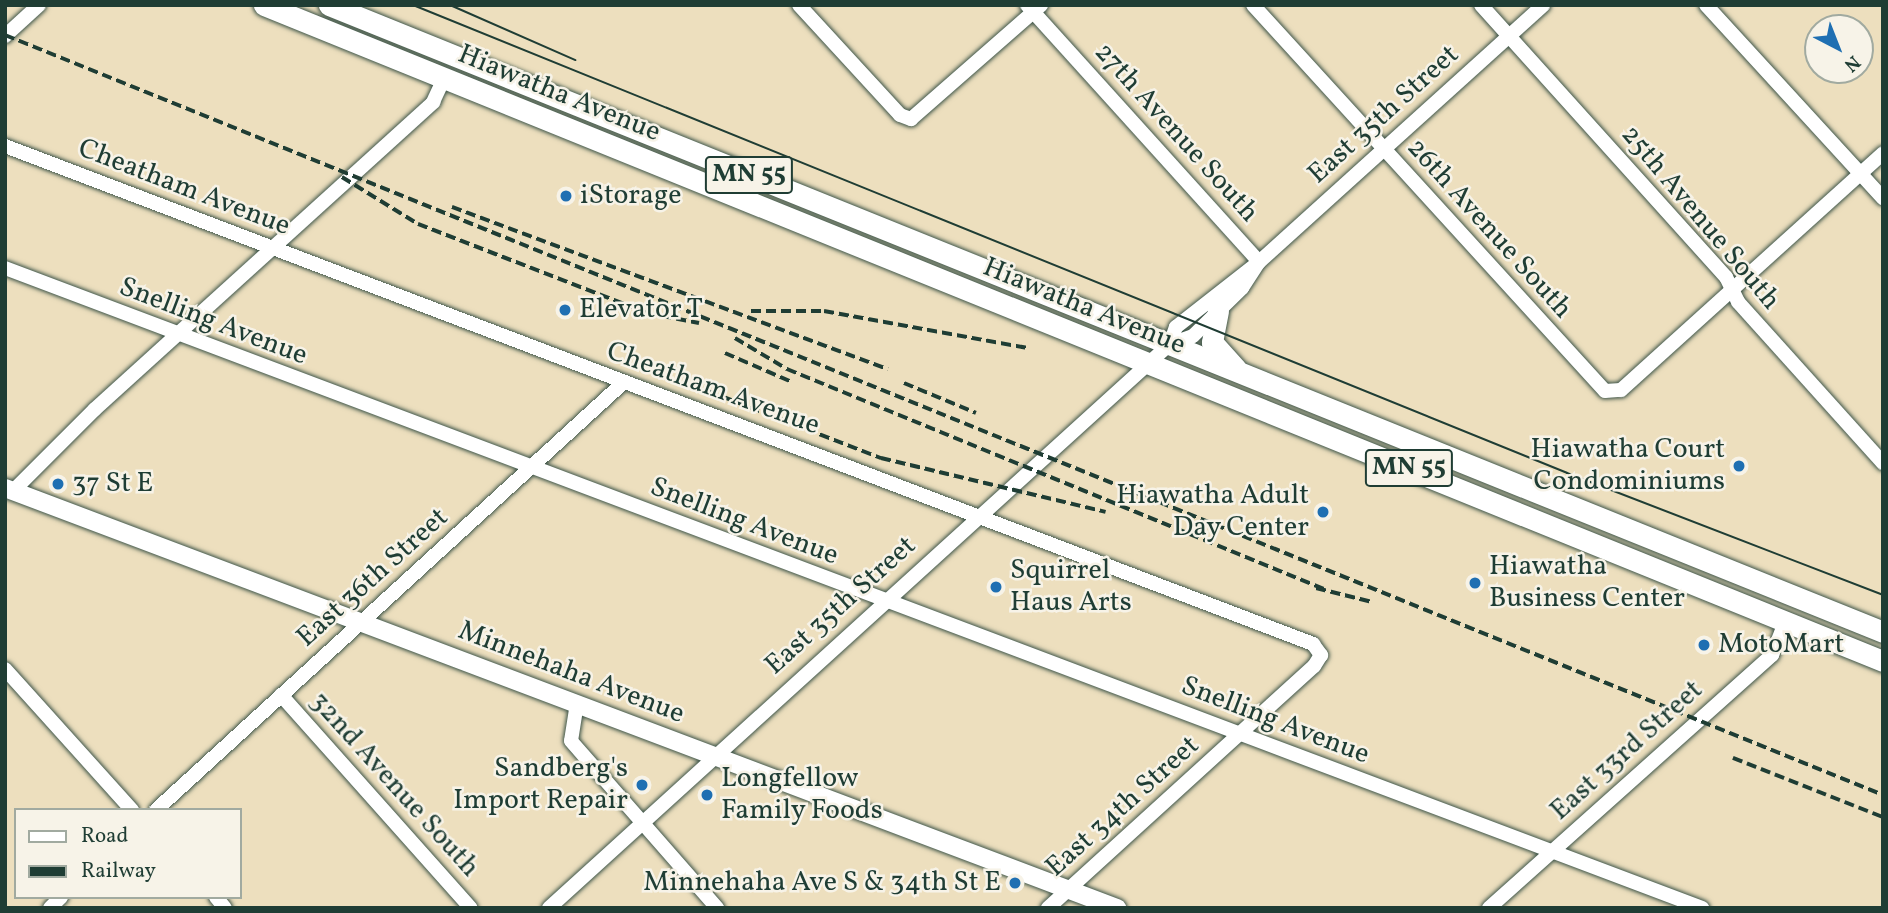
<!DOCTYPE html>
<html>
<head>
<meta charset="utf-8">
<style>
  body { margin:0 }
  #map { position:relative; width:1888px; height:913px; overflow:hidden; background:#eddfbe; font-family:Vollkorn,serif }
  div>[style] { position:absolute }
  .roads { filter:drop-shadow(0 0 2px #3e5549) drop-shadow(0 0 2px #3e5549) }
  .minor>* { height:14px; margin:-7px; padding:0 7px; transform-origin:7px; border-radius:7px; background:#fff }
  .major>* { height:18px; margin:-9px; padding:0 9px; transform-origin:9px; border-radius:9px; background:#fff }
  .highway>* { height:21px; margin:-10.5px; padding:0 10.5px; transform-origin:10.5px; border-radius:10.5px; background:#fff }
  .tram>* { height:2px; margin:-1px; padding:0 1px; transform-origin:1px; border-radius:1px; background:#1f3d34 }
  .rail>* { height:3.5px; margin-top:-1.75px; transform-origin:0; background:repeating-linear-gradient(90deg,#1f3d34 0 10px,transparent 0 15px) }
  .dots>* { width:19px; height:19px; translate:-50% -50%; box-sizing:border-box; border:4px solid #f7f3e8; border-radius:50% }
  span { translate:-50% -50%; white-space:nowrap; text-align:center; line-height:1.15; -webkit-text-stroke:5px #f7f3e8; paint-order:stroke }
  .shield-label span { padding:2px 5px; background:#f7f3e8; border:2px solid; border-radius:5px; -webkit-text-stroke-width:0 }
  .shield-label { font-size:26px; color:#1f3d34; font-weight:700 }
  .street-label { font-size:28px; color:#1f3d34 }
  .poi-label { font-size:28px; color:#1f3d34 }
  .left { translate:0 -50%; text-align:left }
  .right { translate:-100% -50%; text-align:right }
  .frame { position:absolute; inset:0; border:7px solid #1f3d34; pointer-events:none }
  .legend { position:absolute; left:14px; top:808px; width:228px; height:91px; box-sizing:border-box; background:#f7f3e8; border:2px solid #a1aaa0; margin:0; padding:9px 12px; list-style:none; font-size:21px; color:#1f3d34 }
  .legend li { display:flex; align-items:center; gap:14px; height:35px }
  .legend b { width:35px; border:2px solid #a1aaa0 }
  .north { position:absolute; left:1804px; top:14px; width:70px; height:70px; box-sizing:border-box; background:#f7f3e8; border:2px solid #a1aaa0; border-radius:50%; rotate:138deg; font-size:19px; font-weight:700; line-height:28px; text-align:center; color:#1f3d34 }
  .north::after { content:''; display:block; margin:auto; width:24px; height:32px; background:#1f6fb2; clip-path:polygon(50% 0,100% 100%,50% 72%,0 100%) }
</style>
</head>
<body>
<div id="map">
  <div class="roads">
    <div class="minor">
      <div style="left:799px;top:5px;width:149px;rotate:47.4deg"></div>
      <div style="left:900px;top:115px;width:12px;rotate:20deg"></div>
      <div style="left:911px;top:119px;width:173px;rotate:-41.2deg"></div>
      <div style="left:1027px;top:5px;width:346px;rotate:47.9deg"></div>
      <div style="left:1253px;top:5px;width:522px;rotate:47.64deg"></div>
      <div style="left:1605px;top:391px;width:16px;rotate:-4deg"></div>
      <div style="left:1621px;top:390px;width:353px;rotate:-42.1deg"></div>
      <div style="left:1481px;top:5px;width:366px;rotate:48deg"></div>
      <div style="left:1726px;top:277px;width:28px;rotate:64deg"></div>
      <div style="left:1738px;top:302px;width:217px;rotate:48deg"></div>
      <div style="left:1706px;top:5px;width:262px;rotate:47.5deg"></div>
      <div style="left:5px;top:36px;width:46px;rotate:-42.4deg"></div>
      <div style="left:5px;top:146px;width:1400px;rotate:20.84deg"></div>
      <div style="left:1313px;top:644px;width:14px;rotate:54deg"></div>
      <div style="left:1321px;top:655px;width:13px;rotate:122deg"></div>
      <div style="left:1314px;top:666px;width:360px;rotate:137.7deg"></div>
      <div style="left:5px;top:268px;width:1814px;rotate:20.66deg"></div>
      <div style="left:1170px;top:344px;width:18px;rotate:-71deg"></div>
      <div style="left:1176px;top:327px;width:105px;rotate:-38.1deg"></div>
      <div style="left:1259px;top:262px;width:383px;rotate:-42.1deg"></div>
      <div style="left:13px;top:491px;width:116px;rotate:-45deg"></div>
      <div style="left:95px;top:409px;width:457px;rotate:-42.2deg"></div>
      <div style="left:433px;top:102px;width:26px;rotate:-65deg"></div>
      <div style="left:5px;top:669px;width:190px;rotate:48deg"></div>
      <div style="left:281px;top:695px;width:285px;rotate:48.3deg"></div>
      <div style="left:577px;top:703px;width:38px;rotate:99deg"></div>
      <div style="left:571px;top:741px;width:222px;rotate:48.8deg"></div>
      <div style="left:156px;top:810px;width:633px;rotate:-42.44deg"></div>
      <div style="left:216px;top:897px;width:14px;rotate:51deg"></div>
      <div style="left:50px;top:908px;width:16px;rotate:-45deg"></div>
      <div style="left:549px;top:908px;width:839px;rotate:-42.25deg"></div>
      <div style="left:1170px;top:344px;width:24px;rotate:-19deg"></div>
      <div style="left:1193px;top:336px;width:69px;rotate:-44.4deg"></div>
      <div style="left:1242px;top:288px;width:31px;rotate:-57deg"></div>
      <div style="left:1489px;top:908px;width:380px;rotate:-41.8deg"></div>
      <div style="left:1772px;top:655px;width:35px;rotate:-68deg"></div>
    </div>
    <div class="major">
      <div style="left:5px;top:488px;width:1189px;rotate:20.69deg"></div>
    </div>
    <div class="highway">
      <div style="left:264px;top:5px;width:1747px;rotate:22.06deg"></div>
      <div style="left:329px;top:5px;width:1676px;rotate:21.97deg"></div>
      <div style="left:1218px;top:311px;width:32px;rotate:101deg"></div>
      <div style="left:1212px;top:342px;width:36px;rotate:48deg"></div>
    </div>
  </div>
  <div class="tram">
    <div style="left:413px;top:5px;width:1245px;rotate:22.07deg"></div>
    <div style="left:1567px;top:473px;width:339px;rotate:21.1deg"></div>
    <div style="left:450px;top:5px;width:137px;rotate:23.7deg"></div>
  </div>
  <div class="rail">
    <div style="left:5px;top:35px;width:2026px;rotate:22.03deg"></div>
    <div style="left:342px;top:177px;width:89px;rotate:31.7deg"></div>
    <div style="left:418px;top:224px;width:246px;rotate:21.2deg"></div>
    <div style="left:647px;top:313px;width:53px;rotate:10.9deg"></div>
    <div style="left:452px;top:207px;width:465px;rotate:20.4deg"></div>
    <div style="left:751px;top:311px;width:73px"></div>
    <div style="left:824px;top:311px;width:206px;rotate:10.3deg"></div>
    <div style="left:735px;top:338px;width:61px;rotate:30.8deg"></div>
    <div style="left:787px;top:369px;width:580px;rotate:22.28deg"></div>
    <div style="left:725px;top:353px;width:73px;rotate:23.4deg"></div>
    <div style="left:904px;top:383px;width:78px;rotate:22.6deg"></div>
    <div style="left:708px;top:391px;width:186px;rotate:21.2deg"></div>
    <div style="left:881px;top:458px;width:231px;rotate:13.5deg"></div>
    <div style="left:1316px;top:588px;width:58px;rotate:14deg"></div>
    <div style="left:1733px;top:758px;width:161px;rotate:21.5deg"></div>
  </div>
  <div class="dots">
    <div style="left:566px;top:196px;background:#1f6fb2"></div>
    <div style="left:565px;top:310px;background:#1f6fb2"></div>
    <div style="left:1739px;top:466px;background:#1f6fb2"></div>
    <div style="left:58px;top:484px;background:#1f6fb2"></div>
    <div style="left:1323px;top:512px;background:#1f6fb2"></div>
    <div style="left:1475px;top:583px;background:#1f6fb2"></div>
    <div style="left:996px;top:587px;background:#1f6fb2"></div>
    <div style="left:1704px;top:645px;background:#1f6fb2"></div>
    <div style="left:642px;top:785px;background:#1f6fb2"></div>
    <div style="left:707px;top:795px;background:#1f6fb2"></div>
    <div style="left:1015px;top:883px;background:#1f6fb2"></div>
  </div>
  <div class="shield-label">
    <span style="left:749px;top:175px">MN 55</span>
    <span style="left:1409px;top:468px">MN 55</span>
  </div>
  <div class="street-label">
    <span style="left:559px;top:94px;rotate:22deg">Hiawatha Avenue</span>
    <span style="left:1384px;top:115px;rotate:-42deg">East 35th Street</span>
    <span style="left:1176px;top:133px;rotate:48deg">27th Avenue South</span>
    <span style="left:184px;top:188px;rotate:21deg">Cheatham Avenue</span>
    <span style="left:1700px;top:218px;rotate:50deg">25th Avenue South</span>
    <span style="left:1489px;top:229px;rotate:48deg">26th Avenue South</span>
    <span style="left:1084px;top:307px;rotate:22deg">Hiawatha Avenue</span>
    <span style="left:213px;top:322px;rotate:21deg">Snelling Avenue</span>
    <span style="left:713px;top:389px;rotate:20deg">Cheatham Avenue</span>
    <span style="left:744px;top:522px;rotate:21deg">Snelling Avenue</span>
    <span style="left:373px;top:578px;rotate:-42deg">East 36th Street</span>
    <span style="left:841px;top:606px;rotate:-42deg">East 35th Street</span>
    <span style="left:571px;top:673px;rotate:21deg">Minnehaha Avenue</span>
    <span style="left:1275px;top:721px;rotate:21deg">Snelling Avenue</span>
    <span style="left:1627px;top:751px;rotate:-42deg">East 33rd Street</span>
    <span style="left:394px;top:785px;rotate:48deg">32nd Avenue South</span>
    <span style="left:1123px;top:807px;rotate:-42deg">East 34th Street</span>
  </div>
  <div class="poi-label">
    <span class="left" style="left:580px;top:196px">iStorage</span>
    <span class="left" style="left:579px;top:310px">Elevator T</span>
    <span class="right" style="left:1725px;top:466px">Hiawatha Court<br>Condominiums</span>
    <span class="left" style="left:72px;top:484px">37 St E</span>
    <span class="right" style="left:1309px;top:512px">Hiawatha Adult<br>Day Center</span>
    <span class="left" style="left:1489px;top:583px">Hiawatha<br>Business Center</span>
    <span class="left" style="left:1010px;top:587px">Squirrel<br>Haus Arts</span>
    <span class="left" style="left:1718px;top:645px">MotoMart</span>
    <span class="right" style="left:628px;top:785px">Sandberg's<br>Import Repair</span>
    <span class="left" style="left:721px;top:795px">Longfellow<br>Family Foods</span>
    <span class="right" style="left:1001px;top:883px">Minnehaha Ave S &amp; 34th St E</span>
  </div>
  <div class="frame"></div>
  <ul class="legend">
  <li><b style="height:9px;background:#fff"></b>Road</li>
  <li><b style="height:9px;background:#1f3d34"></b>Railway</li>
  </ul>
  <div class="north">N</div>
</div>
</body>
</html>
